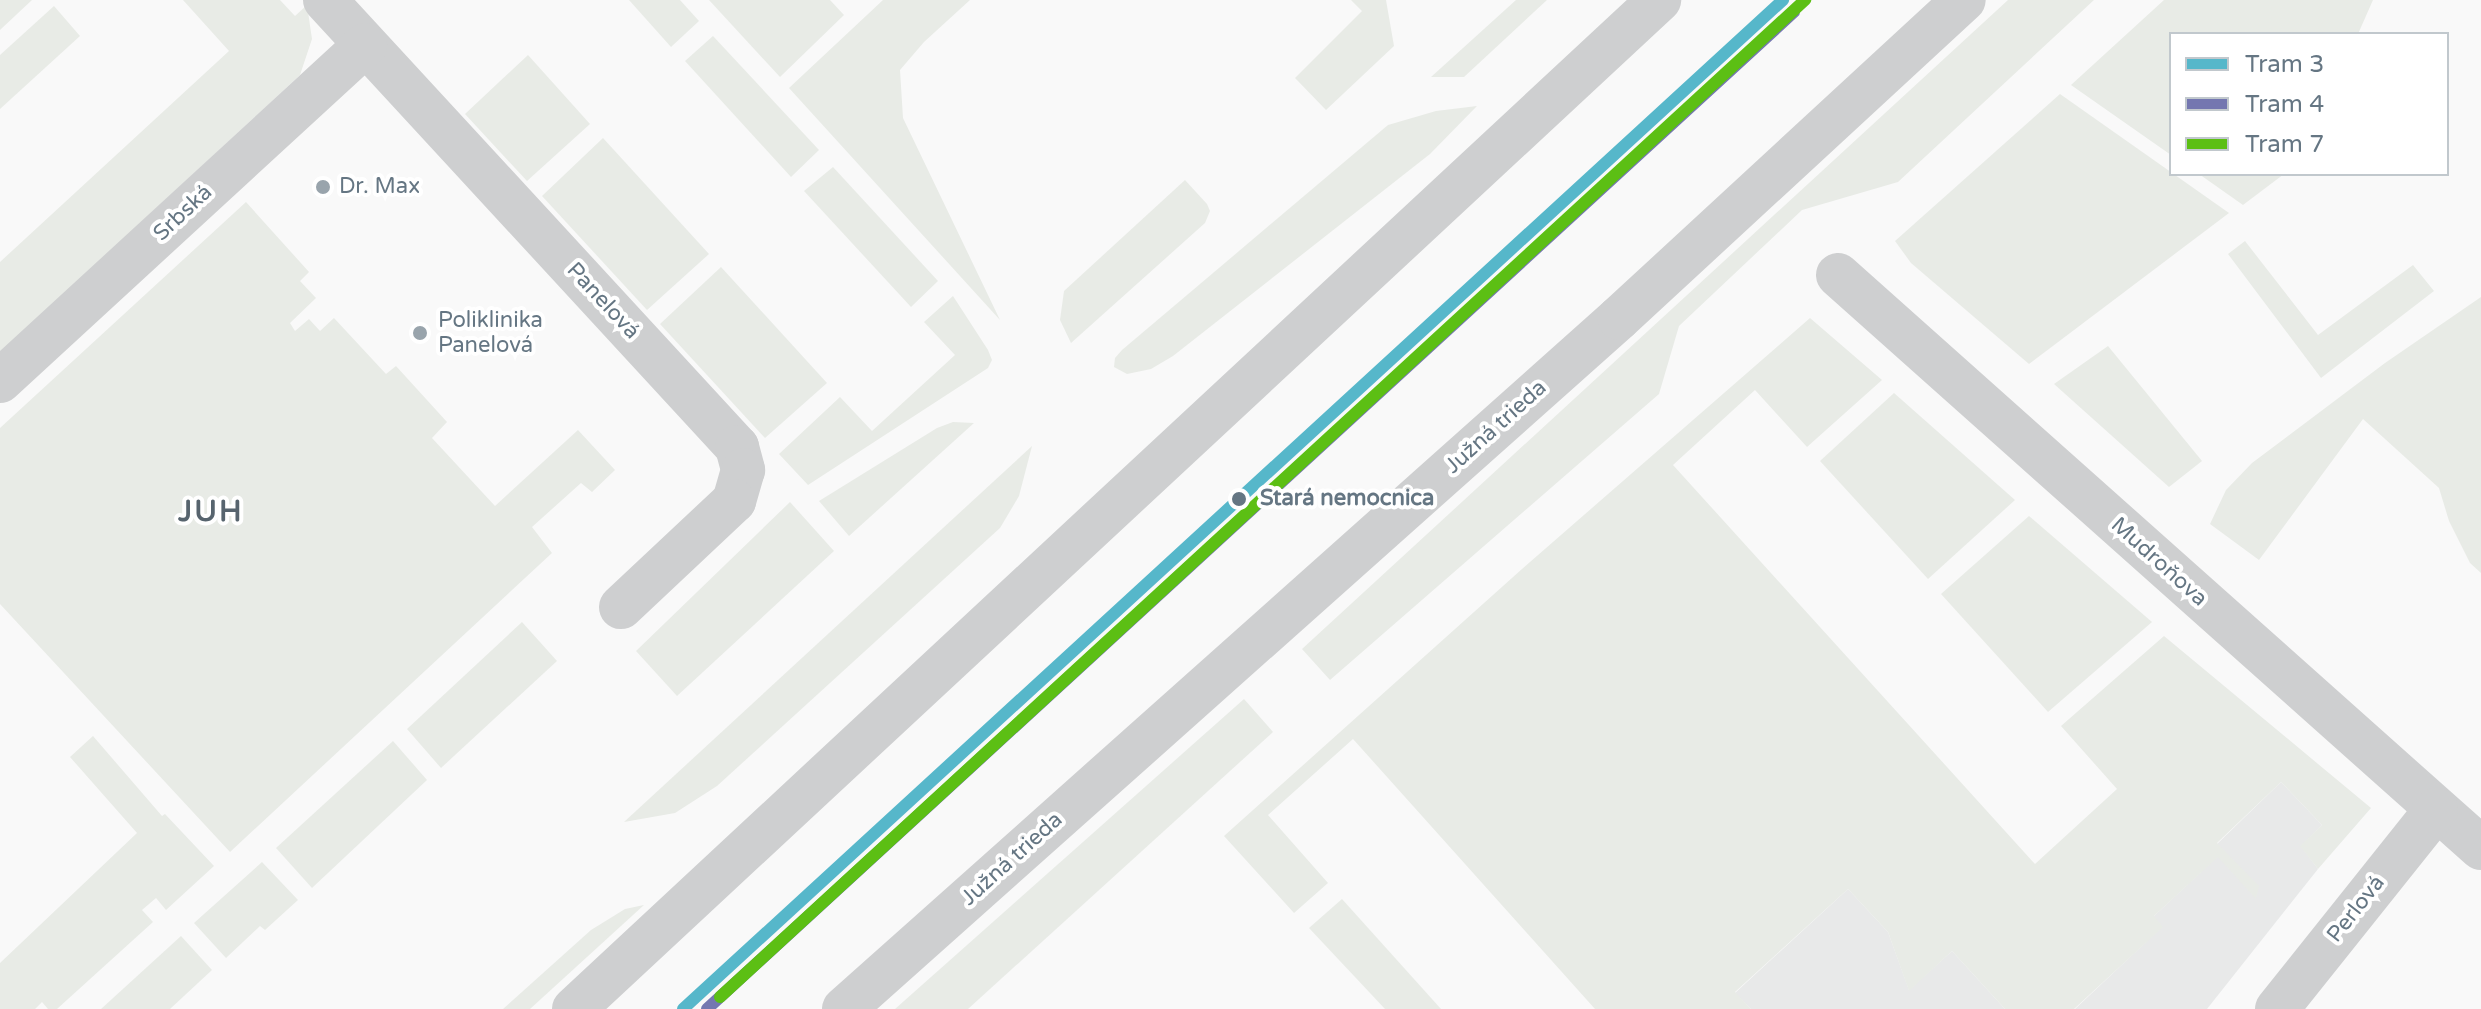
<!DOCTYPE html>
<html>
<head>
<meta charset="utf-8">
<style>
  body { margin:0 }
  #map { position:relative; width:2481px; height:1009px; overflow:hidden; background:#f9f9f9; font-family:"Varela Round",sans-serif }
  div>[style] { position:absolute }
  .built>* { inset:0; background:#e8e9e9 }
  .green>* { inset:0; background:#e8ebe6 }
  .minor>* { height:44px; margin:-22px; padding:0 22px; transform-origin:22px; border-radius:22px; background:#cecfd0 }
  .tram-1>* { height:12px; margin:-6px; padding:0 6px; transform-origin:6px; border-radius:6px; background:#56b7ca }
  .tram-2>* { height:12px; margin:-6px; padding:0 6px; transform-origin:6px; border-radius:6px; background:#7477b0 }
  .tram-3>* { height:12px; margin:-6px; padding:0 6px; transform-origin:6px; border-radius:6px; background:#5cbf14 }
  .dots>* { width:22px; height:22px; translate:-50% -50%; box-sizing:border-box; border:4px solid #fff; border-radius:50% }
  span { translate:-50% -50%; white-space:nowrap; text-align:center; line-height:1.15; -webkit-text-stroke:8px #fff; paint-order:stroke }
  .poi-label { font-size:22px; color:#657683 }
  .left { translate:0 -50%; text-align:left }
  .street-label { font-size:22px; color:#657683 }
  .stop-label { font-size:22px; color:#657683; font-weight:700 }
  .district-label { font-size:30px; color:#57646e; font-weight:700; letter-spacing:2px }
  .legend { position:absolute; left:2169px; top:32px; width:280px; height:144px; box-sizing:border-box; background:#fff; border:2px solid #c1c8cd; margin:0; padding:10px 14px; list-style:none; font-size:24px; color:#657683 }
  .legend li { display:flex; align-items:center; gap:16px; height:40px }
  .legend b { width:40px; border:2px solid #c1c8cd }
</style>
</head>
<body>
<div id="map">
  <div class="built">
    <div style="clip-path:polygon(2281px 782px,2322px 825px,2301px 846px,2318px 869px,2207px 1009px,2075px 1009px,2162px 927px,2153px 917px,2218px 856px,2217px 844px)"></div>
    <div style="clip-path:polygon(1848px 889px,1888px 932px,1909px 990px,1952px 951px,2005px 1009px,1751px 1009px,1735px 993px)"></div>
  </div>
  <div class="green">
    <div style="clip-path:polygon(0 0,32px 0,0 30px)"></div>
    <div style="clip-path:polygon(183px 0,280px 0,295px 16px,307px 5px,312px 39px,300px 75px,0 353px,0 262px,229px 51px)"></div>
    <div style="clip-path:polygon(629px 0,680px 0,699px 21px,671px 47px)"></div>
    <div style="clip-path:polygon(709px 0,830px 0,844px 15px,780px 77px)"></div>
    <div style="clip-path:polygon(883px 0,970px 0,924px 42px,900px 70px,903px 118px,1000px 320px,789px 88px)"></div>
    <div style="clip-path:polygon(1351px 0,1386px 0,1394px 46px,1326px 110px,1295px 78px,1362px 11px)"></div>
    <div style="clip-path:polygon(1516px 0,1547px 0,1464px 77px,1431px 77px)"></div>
    <div style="clip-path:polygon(2008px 0,2094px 0,1898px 182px,1802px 210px,1679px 326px,1659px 394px,1330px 680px,1302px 649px)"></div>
    <div style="clip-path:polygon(2164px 0,2373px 0,2358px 34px,2171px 34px,2171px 155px,2071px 85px)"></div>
    <div style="clip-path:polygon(54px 6px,80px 36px,0 109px,0 55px)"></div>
    <div style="clip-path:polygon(713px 36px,819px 150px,791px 177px,685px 61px)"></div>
    <div style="clip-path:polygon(528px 55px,590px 124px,527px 181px,465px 114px)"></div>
    <div style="clip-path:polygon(2060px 94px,2229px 213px,2029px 364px,1911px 263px,1895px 241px)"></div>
    <div style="clip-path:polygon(1477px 106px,1430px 154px,1173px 356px,1151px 369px,1127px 374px,1114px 367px,1115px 358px,1122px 350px,1388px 125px,1436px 111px)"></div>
    <div style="clip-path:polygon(603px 138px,709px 254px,647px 310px,542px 196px)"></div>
    <div style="clip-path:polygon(833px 167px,938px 281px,911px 307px,804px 191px)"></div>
    <div style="clip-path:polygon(2199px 174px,2284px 174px,2243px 205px)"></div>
    <div style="clip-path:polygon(1185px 180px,1207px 204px,1210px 211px,1205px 223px,1071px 343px,1060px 320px,1064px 291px)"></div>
    <div style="clip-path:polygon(246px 202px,309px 272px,300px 281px,316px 298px,290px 323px,295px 331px,309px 319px,320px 331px,334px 318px,386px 374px,396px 366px,447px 422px,432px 438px,495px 506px,578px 430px,615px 470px,592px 492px,581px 483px,532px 527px,552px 553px,230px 852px,0 604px,0 428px)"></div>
    <div style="clip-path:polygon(2245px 241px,2318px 335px,2413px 265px,2434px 291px,2321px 378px,2228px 254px)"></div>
    <div style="clip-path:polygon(721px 267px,827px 383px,765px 438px,660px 324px)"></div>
    <div style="clip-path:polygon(953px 296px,988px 350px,992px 360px,988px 368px,808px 485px,779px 454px,840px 397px,872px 431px,955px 355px,924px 322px)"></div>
    <div style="clip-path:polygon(2481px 297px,2481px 573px,2470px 563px,2449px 521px,2439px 488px,2363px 419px,2259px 560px,2210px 524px,2226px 490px,2252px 463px,2385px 363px)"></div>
    <div style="clip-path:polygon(1810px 318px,1882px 380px,1807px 447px,1755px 390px,1673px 465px,2035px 864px,2117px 789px,2061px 726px,2164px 636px,2371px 808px,2318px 869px,2300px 846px,2322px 825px,2281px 782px,2217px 843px,2259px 886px,2256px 899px,2218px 857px,2154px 916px,2163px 927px,2074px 1009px,2005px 1009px,1952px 951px,1909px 991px,1888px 932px,1848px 889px,1735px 992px,1751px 1009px,1595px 1009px,1353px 739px,1268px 815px,1328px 883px,1294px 913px,1224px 836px,1522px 569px)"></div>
    <div style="clip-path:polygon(2108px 346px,2202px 461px,2169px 487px,2054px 384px)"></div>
    <div style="clip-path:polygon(1894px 393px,2015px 500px,1928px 579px,1820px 461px)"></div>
    <div style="clip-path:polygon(953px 422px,974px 423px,849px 536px,819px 501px,937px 428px)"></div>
    <div style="clip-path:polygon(1032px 446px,1019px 496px,1000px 528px,717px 786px,675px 813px,624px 822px)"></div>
    <div style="clip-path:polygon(790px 502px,834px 551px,677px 696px,636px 651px)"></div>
    <div style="clip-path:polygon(2029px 516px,2152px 622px,2048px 712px,1941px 594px)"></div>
    <div style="clip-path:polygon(522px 622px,557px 661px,441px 768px,407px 729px)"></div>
    <div style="clip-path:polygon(1244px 699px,1273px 732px,968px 1009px,895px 1009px)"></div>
    <div style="clip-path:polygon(93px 736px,162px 816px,165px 814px,214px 866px,166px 910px,156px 898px,142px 910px,153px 922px,57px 1009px,48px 1009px,42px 1002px,35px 1009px,0 1009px,0 963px,137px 833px,70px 757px)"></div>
    <div style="clip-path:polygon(393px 741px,427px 780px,312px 888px,276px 848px)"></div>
    <div style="clip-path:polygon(262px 862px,298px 900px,265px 930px,260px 926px,226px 958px,194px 923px)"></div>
    <div style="clip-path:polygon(1342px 899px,1441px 1009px,1385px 1009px,1309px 928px)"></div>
    <div style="clip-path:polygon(644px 905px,530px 1009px,503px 1009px,591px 930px,625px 909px)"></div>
    <div style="clip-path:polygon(181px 936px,212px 970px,170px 1009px,101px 1009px)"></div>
  </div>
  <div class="minor">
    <div style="left:325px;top:0;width:608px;rotate:47.33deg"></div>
    <div style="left:737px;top:447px;width:24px;rotate:75deg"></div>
    <div style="left:743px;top:470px;width:32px;rotate:106deg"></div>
    <div style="left:734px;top:501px;width:155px;rotate:136.8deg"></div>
    <div style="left:1838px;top:275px;width:861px;rotate:41.71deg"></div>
    <div style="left:0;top:381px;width:496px;rotate:-42.6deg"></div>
    <div style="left:574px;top:1009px;width:1482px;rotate:-42.92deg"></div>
    <div style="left:844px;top:1009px;width:1038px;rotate:-41.72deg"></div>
    <div style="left:1619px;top:318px;width:469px;rotate:-42.7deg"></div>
    <div style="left:2277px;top:1009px;width:255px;rotate:-51.4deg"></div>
  </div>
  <div class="tram-1">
    <div style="left:683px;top:1009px;width:1493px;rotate:-42.53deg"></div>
  </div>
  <div class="tram-2">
    <div style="left:707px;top:1009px;width:1475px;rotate:-42.53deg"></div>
  </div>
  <div class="tram-3">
    <div style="left:720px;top:997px;width:1474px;rotate:-42.58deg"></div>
  </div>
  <div class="dots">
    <div style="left:323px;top:187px;background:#99a4ac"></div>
    <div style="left:420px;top:333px;background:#99a4ac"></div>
    <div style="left:1239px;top:499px;background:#657683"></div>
  </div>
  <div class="poi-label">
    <span class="left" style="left:339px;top:187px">Dr. Max</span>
    <span class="left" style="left:438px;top:333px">Poliklinika<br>Panelová</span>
  </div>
  <div class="street-label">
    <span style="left:183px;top:213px;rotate:-43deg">Srbská</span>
    <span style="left:603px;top:301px;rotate:47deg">Panelová</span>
    <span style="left:1496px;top:427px;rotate:-42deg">Južná trieda</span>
    <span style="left:2159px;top:562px;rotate:42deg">Mudroňova</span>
    <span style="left:1012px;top:859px;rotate:-42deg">Južná trieda</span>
    <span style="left:2356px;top:909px;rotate:-52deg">Perlová</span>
  </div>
  <div class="stop-label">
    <span class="left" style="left:1260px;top:499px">Stará nemocnica</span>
  </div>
  <div class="district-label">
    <span style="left:211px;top:512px">JUH</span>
  </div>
  <ul class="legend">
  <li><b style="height:10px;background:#56b7ca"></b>Tram 3</li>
  <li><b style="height:10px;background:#7477b0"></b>Tram 4</li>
  <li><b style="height:10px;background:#5cbf14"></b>Tram 7</li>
  </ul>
</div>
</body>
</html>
